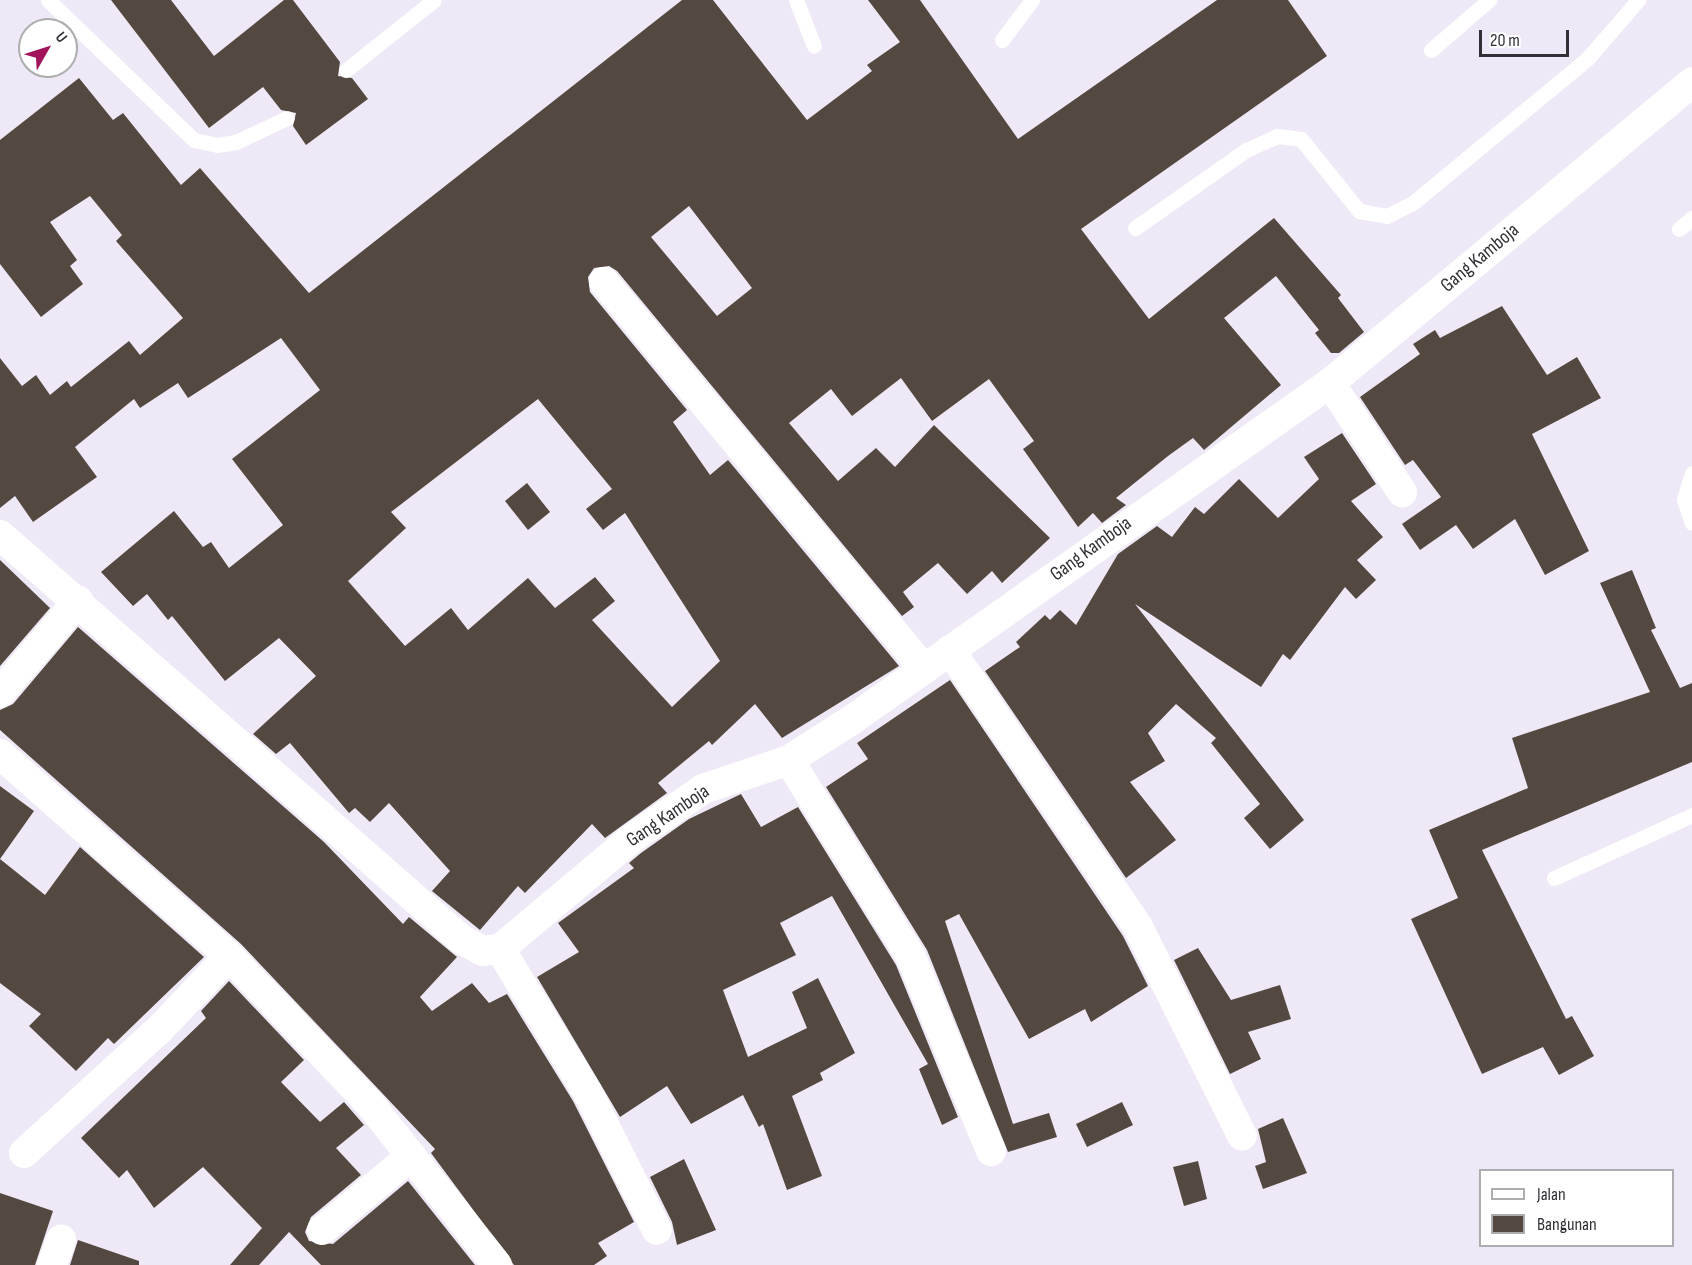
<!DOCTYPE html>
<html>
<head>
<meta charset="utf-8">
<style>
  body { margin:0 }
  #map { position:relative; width:1692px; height:1265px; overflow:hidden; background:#efe9f7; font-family:"Sofia Sans Condensed",sans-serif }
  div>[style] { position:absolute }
  .building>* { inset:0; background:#544941 }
  .lane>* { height:15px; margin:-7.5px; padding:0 7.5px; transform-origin:7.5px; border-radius:7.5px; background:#fff }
  .street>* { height:30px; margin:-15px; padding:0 15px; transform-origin:15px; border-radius:15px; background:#fff }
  span { translate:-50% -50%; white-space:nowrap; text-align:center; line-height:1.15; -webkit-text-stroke:6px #fff; paint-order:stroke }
  .street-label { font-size:20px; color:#323035 }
  .legend { position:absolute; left:1479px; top:1169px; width:195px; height:78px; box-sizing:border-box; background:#fff; border:2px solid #adacae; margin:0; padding:8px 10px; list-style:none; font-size:18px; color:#323035 }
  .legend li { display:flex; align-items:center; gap:12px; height:30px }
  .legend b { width:30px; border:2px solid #adacae }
  .north { position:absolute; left:18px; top:18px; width:60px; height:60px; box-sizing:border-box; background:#fff; border:2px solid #adacae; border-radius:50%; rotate:51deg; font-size:16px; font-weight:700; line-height:24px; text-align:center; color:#323035 }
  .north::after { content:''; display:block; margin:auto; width:21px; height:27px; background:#a1135a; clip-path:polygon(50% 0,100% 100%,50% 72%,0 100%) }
  .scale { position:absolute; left:1479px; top:30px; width:90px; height:27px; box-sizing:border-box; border:3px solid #323035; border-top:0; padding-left:8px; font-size:18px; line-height:21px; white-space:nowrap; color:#323035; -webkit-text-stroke:4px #fff; paint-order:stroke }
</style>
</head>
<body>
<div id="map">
  <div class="building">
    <div style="clip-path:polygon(111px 0,171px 0,214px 56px,284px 0,293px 0,340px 62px,338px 76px,352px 78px,368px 99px,306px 145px,293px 126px,296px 113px,281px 110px,263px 87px,209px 128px)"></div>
    <div style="clip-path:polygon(evenodd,682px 0,713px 0,807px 120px,872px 71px,867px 65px,900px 42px,868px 0,920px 0,1018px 139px,1217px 0,1288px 0,1327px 56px,1081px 229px,1149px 319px,1274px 218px,1341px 295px,1338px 298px,1364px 332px,1339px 353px,1331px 353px,1315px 333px,1319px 330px,1276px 276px,1224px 318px,1281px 385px,1204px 450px,1193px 438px,1168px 456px,1116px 498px,1126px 505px,1102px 523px,1093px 513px,1078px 527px,1023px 449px,1034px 441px,989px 379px,932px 421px,901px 378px,852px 416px,831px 389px,789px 423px,838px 481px,876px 448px,895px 467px,934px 425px,1050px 538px,1002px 583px,992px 571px,967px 594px,938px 563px,903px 592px,914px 607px,902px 616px,617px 271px,609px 266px,594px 268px,588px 277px,590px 292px,687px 410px,673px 422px,710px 475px,728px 460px,899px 666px,782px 738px,755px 704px,712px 745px,709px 741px,658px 783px,667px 793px,605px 838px,592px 824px,525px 893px,518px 886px,480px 930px,432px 891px,450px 871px,389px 803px,370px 822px,355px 808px,349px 813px,290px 743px,276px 754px,253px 734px,316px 676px,279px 638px,225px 681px,172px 616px,168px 620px,147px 594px,133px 606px,101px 572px,174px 511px,203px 547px,211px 542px,229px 568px,283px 525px,232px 459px,320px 390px,281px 338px,188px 398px,178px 383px,140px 408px,134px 399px,75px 447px,97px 477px,33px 522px,15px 496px,0 508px,0 358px,22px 386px,36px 375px,50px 395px,67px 381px,71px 387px,129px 341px,140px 355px,183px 318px,116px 241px,122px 235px,90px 196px,50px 222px,77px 260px,70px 266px,83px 284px,41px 317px,0 264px,0 140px,79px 78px,113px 120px,123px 113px,181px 185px,200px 168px,309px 293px,682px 0,689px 206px,752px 288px,717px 316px,651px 237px,689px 206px,682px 0,538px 399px,612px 489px,586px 509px,603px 530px,625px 513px,720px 661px,672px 707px,592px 620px,615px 601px,595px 577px,555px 608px,528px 578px,468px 630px,451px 608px,405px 646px,348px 581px,406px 528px,391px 512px,538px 399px)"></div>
    <div style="clip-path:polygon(1502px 306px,1547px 375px,1577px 357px,1601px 398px,1532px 434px,1589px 551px,1545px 575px,1515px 519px,1473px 549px,1456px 525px,1420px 550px,1402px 524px,1441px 497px,1413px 460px,1405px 465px,1360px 397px,1420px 354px,1413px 344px,1435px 330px,1440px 338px)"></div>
    <div style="clip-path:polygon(1342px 433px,1376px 484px,1351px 501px,1383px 537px,1357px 560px,1376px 580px,1356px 599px,1345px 587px,1290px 660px,1283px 654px,1261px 687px,1135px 604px,1304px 820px,1270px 849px,1244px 818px,1260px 804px,1211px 743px,1216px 738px,1176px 704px,1148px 733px,1165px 761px,1130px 782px,1176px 840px,1126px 878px,985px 671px,1020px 647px,1016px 642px,1045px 615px,1050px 620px,1060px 610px,1076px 625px,1118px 554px,1157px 526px,1172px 537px,1195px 507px,1204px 514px,1239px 479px,1278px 518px,1319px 479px,1304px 457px)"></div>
    <div style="clip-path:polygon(527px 483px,550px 512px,528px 530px,505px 501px)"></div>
    <div style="clip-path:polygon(0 560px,50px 608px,0 666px)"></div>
    <div style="clip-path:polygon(1632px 570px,1656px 628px,1651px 630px,1680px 688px,1692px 683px,1692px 762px,1482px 850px,1566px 1019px,1572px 1016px,1594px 1056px,1559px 1075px,1543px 1047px,1482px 1074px,1411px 919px,1458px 898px,1429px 830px,1528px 788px,1512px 738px,1650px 692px,1600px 583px)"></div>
    <div style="clip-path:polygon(78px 627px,324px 842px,403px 924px,409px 917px,457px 957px,420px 997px,432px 1011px,472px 983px,489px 1003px,507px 994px,573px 1101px,634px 1222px,598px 1243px,607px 1256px,594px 1265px,514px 1265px,431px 1153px,435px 1149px,241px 944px,0 730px,0 710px,13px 704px)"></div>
    <div style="clip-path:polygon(950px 680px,1123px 936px,1148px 986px,1091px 1022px,1085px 1009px,1029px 1039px,959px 914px,945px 921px,1013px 1124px,1049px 1113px,1057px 1137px,1008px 1152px,927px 950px,826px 787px,868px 759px,857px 743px)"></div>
    <div style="clip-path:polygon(0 786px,34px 811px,0 859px,45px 895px,80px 847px,204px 957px,114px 1044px,108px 1038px,76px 1071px,29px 1026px,41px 1014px,0 983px)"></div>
    <div style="clip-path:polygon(741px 794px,761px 827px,798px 807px,896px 965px,958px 1117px,942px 1125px,919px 1069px,928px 1064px,832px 896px,780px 923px,796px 955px,723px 990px,748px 1057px,807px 1028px,792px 992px,818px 978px,855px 1053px,820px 1073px,823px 1080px,792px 1096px,822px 1176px,787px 1190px,763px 1124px,759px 1127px,743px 1095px,691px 1124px,667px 1086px,620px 1117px,537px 977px,579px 952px,558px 923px,634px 868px,629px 863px,641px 853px,689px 819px)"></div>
    <div style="clip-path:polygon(1198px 948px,1231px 1000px,1280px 985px,1291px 1019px,1248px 1032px,1261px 1059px,1230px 1074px,1174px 960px)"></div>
    <div style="clip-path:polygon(229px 981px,304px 1060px,281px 1082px,320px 1122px,344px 1102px,364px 1125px,336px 1148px,361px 1175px,311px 1217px,305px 1232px,309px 1241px,333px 1244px,408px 1181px,475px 1265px,321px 1265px,289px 1232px,259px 1265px,230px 1265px,262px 1228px,203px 1167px,154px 1208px,127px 1170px,119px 1178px,81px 1138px,206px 1018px,201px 1011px)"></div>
    <div style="clip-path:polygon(1122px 1102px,1133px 1125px,1087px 1147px,1076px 1124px)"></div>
    <div style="clip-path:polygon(1283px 1118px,1307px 1173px,1263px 1189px,1255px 1166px,1266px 1162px,1258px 1129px)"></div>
    <div style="clip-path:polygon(684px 1159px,716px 1230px,677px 1245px,672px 1222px,650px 1177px)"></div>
    <div style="clip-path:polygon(1198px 1161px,1207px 1199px,1184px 1206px,1173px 1167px)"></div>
    <div style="clip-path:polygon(0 1193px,53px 1211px,35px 1265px,0 1265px)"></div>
    <div style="clip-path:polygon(78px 1240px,139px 1261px,139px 1265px,70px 1265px)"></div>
  </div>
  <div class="lane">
    <div style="left:48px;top:0;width:202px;rotate:43.8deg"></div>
    <div style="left:194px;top:140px;width:24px;rotate:12deg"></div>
    <div style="left:217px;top:145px;width:19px;rotate:-9deg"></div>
    <div style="left:236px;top:142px;width:56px;rotate:-25.2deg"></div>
    <div style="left:796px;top:0;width:49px;rotate:68.6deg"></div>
    <div style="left:1002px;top:40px;width:50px;rotate:-53.1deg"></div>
    <div style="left:1431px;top:50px;width:77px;rotate:-40.8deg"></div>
    <div style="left:346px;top:70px;width:112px;rotate:-38.5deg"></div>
    <div style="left:1135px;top:228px;width:136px;rotate:-35.1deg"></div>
    <div style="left:1246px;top:150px;width:34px;rotate:-24deg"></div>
    <div style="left:1277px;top:136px;width:24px;rotate:7deg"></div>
    <div style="left:1301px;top:139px;width:92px;rotate:51.1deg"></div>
    <div style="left:1359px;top:211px;width:28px;rotate:10deg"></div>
    <div style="left:1387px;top:216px;width:30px;rotate:-27deg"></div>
    <div style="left:1414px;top:202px;width:226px;rotate:-39.6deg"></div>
    <div style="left:1588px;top:58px;width:77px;rotate:-49.2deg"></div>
    <div style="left:1679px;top:229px;width:17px;rotate:-40deg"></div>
    <div style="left:1692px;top:473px;width:27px;rotate:107deg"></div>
    <div style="left:1684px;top:499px;width:25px;rotate:72deg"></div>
    <div style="left:1554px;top:878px;width:152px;rotate:-24.5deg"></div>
  </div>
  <div class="street">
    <div style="left:604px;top:282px;width:502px;rotate:50.41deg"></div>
    <div style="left:1330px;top:383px;width:131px;rotate:56.6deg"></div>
    <div style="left:0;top:535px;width:613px;rotate:41.23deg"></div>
    <div style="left:461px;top:939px;width:25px;rotate:29deg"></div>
    <div style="left:483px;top:951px;width:17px;rotate:-7deg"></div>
    <div style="left:500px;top:949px;width:171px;rotate:-40deg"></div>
    <div style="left:631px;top:839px;width:88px;rotate:-34.8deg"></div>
    <div style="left:703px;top:789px;width:91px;rotate:-18.6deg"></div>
    <div style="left:789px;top:760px;width:76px;rotate:-32.6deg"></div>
    <div style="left:853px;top:719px;width:583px;rotate:-35.16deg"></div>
    <div style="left:1330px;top:383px;width:471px;rotate:-39.7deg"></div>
    <div style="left:950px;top:650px;width:335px;rotate:55.8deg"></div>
    <div style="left:1138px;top:927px;width:233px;rotate:63.5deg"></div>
    <div style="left:0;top:693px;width:121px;rotate:-49.7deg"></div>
    <div style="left:0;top:754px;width:305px;rotate:41.4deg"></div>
    <div style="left:229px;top:956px;width:204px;rotate:46.4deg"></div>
    <div style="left:370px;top:1104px;width:205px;rotate:51.7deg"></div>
    <div style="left:789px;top:760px;width:232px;rotate:58.2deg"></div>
    <div style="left:911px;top:957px;width:210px;rotate:67.6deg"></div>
    <div style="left:500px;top:949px;width:169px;rotate:58.6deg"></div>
    <div style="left:588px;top:1093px;width:153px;rotate:63.3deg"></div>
    <div style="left:24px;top:1153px;width:184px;rotate:-42.4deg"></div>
    <div style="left:160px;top:1029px;width:100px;rotate:-46.6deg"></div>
    <div style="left:322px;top:1230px;width:116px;rotate:-39.7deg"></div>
    <div style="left:52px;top:1265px;width:27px;rotate:-70deg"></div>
  </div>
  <div class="street-label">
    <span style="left:1480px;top:258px;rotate:-40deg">Gang Kamboja</span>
    <span style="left:1091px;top:549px;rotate:-36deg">Gang Kamboja</span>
    <span style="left:668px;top:816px;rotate:-34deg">Gang Kamboja</span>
  </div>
  <ul class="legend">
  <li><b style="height:8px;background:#fff"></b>Jalan</li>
  <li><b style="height:16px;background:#544941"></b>Bangunan</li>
  </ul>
  <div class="north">U</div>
  <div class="scale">20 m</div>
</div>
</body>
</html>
